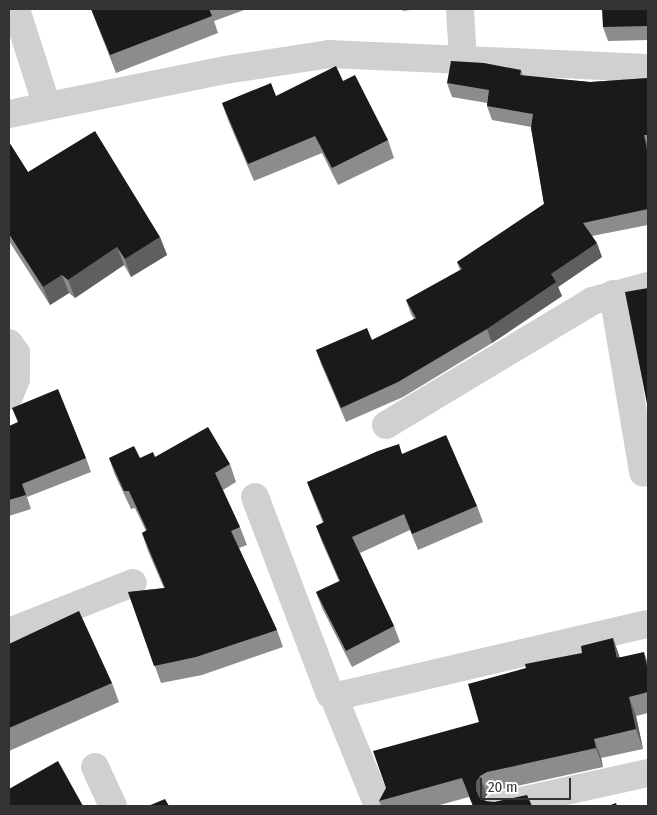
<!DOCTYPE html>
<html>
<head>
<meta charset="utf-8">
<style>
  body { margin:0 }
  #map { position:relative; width:657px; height:815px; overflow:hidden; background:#fff; font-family:"Fira Sans Condensed",sans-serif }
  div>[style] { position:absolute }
  .street>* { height:28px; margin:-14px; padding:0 14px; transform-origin:14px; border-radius:14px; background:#d0d0d0 }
  .wall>* { inset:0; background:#8c8c8c }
  .shaded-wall>* { inset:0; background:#5f5f5f }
  .building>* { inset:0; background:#1a1a1a }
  span { translate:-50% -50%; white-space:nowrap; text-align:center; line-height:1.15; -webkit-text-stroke:5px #fff; paint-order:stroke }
  .frame { position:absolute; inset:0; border:10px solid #333; pointer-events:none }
  .scale { position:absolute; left:480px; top:778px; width:91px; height:22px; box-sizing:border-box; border:2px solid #333; border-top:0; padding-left:6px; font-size:15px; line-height:18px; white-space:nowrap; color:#333; -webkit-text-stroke:4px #fff; paint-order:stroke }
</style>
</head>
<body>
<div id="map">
  <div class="street">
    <div style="left:16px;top:9px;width:102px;rotate:72.3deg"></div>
    <div style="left:460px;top:9px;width:51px;rotate:86.6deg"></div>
    <div style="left:9px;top:114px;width:220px;rotate:-11.5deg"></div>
    <div style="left:225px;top:70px;width:105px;rotate:-8.7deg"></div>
    <div style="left:329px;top:54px;width:319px;rotate:2.5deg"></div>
    <div style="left:613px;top:294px;width:181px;rotate:80.4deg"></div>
    <div style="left:9px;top:343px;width:12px;rotate:55deg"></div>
    <div style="left:16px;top:353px;width:26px;rotate:90deg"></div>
    <div style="left:16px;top:379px;width:18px;rotate:112deg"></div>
    <div style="left:386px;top:425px;width:240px;rotate:-31deg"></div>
    <div style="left:592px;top:301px;width:58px;rotate:-15deg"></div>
    <div style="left:255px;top:497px;width:211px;rotate:69.2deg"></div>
    <div style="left:330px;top:694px;width:7px;rotate:16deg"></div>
    <div style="left:337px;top:696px;width:32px;rotate:-13deg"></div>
    <div style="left:368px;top:689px;width:287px;rotate:-13.1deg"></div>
    <div style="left:9px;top:632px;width:133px;rotate:-21.6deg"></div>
    <div style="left:333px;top:695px;width:120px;rotate:67.9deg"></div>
    <div style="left:95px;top:767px;width:43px;rotate:65.2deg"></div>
    <div style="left:498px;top:806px;width:154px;rotate:-12.4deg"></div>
  </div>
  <div class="wall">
    <div style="clip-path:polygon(91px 9px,247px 9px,214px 21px,218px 33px,116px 73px)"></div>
    <div style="clip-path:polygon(402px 9px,418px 9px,403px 11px)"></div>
    <div style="clip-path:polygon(648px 9px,648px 40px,608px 41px,603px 27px)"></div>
    <div style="clip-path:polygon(521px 70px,523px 76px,590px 82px,648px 78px,648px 225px,592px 236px,602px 257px,558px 287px,562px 296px,492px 343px,403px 397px,346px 422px,321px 364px,316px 350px,372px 340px,414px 319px,411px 314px,406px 300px,460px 270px,457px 262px,544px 204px,531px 127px,492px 120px,487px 106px,487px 103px,452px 97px,447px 83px)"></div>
    <div style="clip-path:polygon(343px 81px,388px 140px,394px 158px,338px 185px,322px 153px,254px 181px,228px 120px,222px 103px,276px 96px)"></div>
    <div style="clip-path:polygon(9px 142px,28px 172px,160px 237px,167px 255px,131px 277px,124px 265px,75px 298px,69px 293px,50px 305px,9px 241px)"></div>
    <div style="clip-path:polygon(9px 426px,86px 458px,91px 472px,27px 497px,31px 509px,9px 516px)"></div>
    <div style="clip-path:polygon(402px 454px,477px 506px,483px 522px,418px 550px,410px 530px,360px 553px,394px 626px,400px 642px,352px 667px,322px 608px,316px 592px,339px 581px,322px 542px,316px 526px,323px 523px,313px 498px,307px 482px)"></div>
    <div style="clip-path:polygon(155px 457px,230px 464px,236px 482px,223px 490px,240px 527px,247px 545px,239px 548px,277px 630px,283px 647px,202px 675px,161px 683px,128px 592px,164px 588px,148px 551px,142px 533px,146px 531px,135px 508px,131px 509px,115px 475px,109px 458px,140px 458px)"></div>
    <div style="clip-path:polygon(9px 644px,112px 683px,119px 702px,9px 751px)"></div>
    <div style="clip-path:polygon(620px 657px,648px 664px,648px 713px,636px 716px,643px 749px,601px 758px,603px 767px,494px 791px,487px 795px,473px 806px,469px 797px,436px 806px,381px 806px,379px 801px,479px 722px,526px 668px)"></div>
  </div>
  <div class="shaded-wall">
    <div style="clip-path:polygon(644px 135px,648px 147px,648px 155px)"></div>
    <div style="clip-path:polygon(160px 237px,167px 255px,131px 277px,125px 259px)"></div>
    <div style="clip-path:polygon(597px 243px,602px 257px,558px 287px,562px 296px,492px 343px,487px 329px,551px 274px)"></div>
    <div style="clip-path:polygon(117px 247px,124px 265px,75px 298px,68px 280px)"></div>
    <div style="clip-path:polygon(62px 275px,69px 293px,50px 305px,43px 287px)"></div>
    <div style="clip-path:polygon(613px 638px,620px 658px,617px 658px)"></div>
    <div style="clip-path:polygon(644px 652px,648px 664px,648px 671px)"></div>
    <div style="clip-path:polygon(629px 697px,636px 716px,643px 749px,636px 729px)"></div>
    <div style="clip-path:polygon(594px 739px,601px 758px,603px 767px,596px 748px)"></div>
    <div style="clip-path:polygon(480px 776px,487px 795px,483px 801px,483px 806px,476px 790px,476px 782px)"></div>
  </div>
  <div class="building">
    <div style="clip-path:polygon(91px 9px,209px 9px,212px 16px,110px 55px)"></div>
    <div style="clip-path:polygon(602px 9px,648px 9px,648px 26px,603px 27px)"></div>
    <div style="clip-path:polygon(451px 61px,484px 63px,521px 70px,520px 75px,590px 82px,648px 78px,648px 135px,644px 135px,648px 155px,648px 209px,583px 223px,597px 243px,551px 274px,556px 282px,487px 329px,398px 382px,341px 408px,316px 350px,367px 328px,372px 340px,416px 318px,406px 300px,462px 269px,457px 262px,544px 204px,531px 128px,533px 114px,487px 106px,489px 90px,447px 83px)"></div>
    <div style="clip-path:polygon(336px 66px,343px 81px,355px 75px,388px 140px,332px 168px,315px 136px,248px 164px,222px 103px,271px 83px,276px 96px)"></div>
    <div style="clip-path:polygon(95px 131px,160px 237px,125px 259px,117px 247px,68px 280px,62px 275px,43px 287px,9px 234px,9px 142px,28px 172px)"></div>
    <div style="clip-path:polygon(648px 288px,648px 409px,625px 292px)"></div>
    <div style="clip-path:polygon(58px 389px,86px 458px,22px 484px,26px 495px,9px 500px,9px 426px,18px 422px,12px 408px)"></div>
    <div style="clip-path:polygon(208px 427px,230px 464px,215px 473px,240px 527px,231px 531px,277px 630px,196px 657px,154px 666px,128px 592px,165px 588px,142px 533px,147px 530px,129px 491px,124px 491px,109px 458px,134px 446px,140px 458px,153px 452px,155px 457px)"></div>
    <div style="clip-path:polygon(446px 435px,477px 506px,412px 534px,404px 514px,352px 537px,394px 626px,346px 651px,316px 592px,340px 581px,316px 526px,324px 522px,307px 482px,378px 451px,399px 444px,402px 454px)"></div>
    <div style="clip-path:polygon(79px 611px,112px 683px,9px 728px,9px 644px)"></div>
    <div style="clip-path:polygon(613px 638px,617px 658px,644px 652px,648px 671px,648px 692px,629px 697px,636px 729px,594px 739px,596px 748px,487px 772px,480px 776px,476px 782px,476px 790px,479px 797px,486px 801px,494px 802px,527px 795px,532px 806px,473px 806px,462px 778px,379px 801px,386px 788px,373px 751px,479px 722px,468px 684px,526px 668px,525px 664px,582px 653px,581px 646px)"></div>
    <div style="clip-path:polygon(58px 761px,83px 806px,9px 806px,9px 789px)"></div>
    <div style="clip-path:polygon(165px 799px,169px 806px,148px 806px)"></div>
    <div style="clip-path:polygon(616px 803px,617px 806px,608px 806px)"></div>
  </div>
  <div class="frame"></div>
  <div class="scale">20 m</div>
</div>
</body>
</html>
